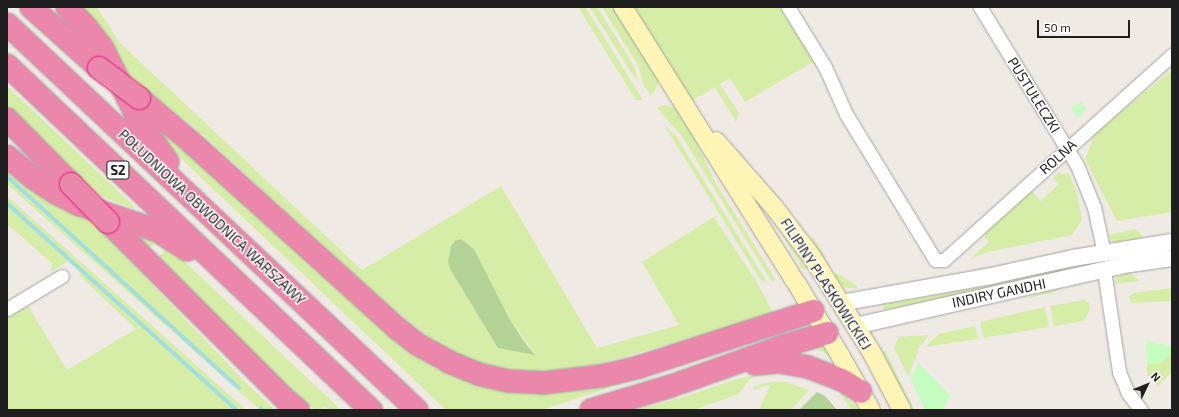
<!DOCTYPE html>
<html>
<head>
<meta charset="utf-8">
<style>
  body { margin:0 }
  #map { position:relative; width:1179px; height:417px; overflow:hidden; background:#f0eae4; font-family:"Exo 2",sans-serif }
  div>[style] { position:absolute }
  .grass>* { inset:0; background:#d6eda7 }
  .forest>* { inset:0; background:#b3d296 }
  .park>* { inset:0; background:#c5fcbf }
  .stream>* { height:3.5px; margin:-1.75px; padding:0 1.75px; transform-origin:1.75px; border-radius:1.75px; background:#a2dde0 }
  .roads { filter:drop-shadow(0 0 1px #a3a3a3) drop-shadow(0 0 1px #a3a3a3) }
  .minor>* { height:13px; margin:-6.5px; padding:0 6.5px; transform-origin:6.5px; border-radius:6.5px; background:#fff }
  .tertiary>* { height:16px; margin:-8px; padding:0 8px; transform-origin:8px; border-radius:8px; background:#fff }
  .secondary>* { height:18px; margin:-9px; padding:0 9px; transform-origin:9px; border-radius:9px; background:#fdf4b5 }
  .motorway>* { height:22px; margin:-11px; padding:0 11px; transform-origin:11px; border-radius:11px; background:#ec87ac }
  .bridges { filter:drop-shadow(0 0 1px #e51a85) drop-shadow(0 0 1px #e51a85) }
  .motorway-bridge>* { height:22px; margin:-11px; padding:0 11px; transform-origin:11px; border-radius:11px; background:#ec87ac }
  span { translate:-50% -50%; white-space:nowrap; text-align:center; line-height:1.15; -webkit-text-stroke:3px #fff; paint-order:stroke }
  .shield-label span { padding:1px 3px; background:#fff; border:1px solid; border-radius:3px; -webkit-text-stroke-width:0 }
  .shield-label { font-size:13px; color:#1f1f1f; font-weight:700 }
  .street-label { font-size:14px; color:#1f1f1f }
  .frame { position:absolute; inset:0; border:8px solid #1f1f1f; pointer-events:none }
  .north { position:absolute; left:1127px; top:365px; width:40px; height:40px; -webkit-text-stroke:3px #fff; paint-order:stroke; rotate:47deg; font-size:11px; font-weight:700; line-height:16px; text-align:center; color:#1f1f1f }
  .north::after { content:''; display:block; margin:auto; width:14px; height:18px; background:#1f1f1f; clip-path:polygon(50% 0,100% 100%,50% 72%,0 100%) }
  .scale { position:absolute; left:1037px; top:20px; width:93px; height:18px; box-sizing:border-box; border:2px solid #1f1f1f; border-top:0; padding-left:5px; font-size:12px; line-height:14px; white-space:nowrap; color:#1f1f1f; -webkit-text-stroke:3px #fff; paint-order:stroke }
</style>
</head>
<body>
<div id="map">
  <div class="grass">
    <div style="clip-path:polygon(evenodd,77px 7px,97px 7px,119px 42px,362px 270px,501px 186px,597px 348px,679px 325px,642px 262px,714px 217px,758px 284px,774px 315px,598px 364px,552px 371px,532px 371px,503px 368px,477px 362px,449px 350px,424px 333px,387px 304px,193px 126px,131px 78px,112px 45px,77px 7px,474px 249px,510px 320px,535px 354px,498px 348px,450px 269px,448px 262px,474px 249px)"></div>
    <div style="clip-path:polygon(578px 7px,585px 7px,643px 100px,636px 100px)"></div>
    <div style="clip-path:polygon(590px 7px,597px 7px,634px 66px,638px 83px)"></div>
    <div style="clip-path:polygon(602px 7px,614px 7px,657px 78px,658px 83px,654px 93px,650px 95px,644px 86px,638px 65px)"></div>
    <div style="clip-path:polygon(633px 7px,783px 7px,816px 60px,745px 102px,730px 78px,720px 84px,739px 113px,736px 122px,715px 87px,691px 101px)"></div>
    <div style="clip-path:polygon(1172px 70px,1172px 212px,1117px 221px,1085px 159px,1095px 133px)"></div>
    <div style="clip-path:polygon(7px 86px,134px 206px,134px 209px,95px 194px,7px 106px)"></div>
    <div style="clip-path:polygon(664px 105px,676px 108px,689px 127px,717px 185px,776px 280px,772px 282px,681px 135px,657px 108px)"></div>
    <div style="clip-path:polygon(148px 117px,406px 348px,432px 367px,478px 385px,532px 394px,595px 389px,651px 374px,542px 410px,446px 410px,170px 148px)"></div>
    <div style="clip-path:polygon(664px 125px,676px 136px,767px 282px,761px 281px)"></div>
    <div style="clip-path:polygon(7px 164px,87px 216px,248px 385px,275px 410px,260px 410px,7px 184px)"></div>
    <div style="clip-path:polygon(1058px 173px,1069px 174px,1077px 193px,1082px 220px,1072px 235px,988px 252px,970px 259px,989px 242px,986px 239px,984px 229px,1029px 188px,1041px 201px,1059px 184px,1053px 178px)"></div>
    <div style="clip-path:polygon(7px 196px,244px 408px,246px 410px,7px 410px,7px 318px,28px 306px,67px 370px,136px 329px,79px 275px,81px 273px,68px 261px,51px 272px,52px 263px,7px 224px)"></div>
    <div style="clip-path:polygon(776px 225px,802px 260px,809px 268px,803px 269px)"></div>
    <div style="clip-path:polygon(126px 227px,172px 251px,184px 261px,341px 410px,331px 410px,324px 407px,322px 410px,315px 410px,300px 398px,157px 258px,165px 251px,155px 244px,147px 248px)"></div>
    <div style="clip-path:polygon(1135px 229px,1145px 238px,1118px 243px,1113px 242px,1108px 235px)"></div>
    <div style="clip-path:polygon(811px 237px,814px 238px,826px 258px,823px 262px)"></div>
    <div style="clip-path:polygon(1063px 267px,1064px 272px,969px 293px,884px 310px,882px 304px,1001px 284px)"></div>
    <div style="clip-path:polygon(1126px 272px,1130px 273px,1140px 281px,1114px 284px,1116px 278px)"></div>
    <div style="clip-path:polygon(832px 274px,838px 274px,857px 286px,858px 289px,844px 287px)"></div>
    <div style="clip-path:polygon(1066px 286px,1055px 292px,1028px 298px,1043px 291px)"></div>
    <div style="clip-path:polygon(1172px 288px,1172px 301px,1132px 303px,1130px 301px,1129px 297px,1133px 293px)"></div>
    <div style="clip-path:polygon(1084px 300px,1089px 303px,1090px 310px,1084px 321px,1054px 326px,1050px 306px)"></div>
    <div style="clip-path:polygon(1045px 307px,1049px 327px,983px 338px,980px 322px)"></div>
    <div style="clip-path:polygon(975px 326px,978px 339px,925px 347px,939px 334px)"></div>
    <div style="clip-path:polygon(929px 335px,917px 350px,918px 352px,908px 376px,894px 348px,899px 337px)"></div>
    <div style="clip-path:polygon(824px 345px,831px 356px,810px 346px)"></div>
    <div style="clip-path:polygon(885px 350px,914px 410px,911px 410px,880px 353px)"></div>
    <div style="clip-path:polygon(1172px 352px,1172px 372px,1158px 386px,1147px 374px,1147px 364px,1152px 364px)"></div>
    <div style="clip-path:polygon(780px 371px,777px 374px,756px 376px,749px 380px,739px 394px,694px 410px,635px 410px,681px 398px,740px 378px)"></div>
    <div style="clip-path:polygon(775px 382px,786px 382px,809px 390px,791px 410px,759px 410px,770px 385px,753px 390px,754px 387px,761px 384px)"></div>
    <div style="clip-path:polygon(841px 392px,855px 405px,859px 410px,851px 410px,840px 393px)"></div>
  </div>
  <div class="forest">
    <div style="clip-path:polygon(461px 239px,474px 249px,510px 320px,523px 340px,535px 355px,498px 348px,450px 269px,448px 262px,451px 246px,455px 241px)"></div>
    <div style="clip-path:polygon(817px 392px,825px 396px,837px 410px,799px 410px)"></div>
  </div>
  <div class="park">
    <div style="clip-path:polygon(1081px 102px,1086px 110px,1077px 118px,1071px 108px)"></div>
    <div style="clip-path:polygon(1146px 341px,1171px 346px,1172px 353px,1160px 364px,1147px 364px)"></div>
    <div style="clip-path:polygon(918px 363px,950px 395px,943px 410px,925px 410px,911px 379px)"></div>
  </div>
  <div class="stream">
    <div style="left:7px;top:176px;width:314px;rotate:42.4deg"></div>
    <div style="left:7px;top:203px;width:309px;rotate:42deg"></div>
    <div style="left:261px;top:408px;width:3px;rotate:45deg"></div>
  </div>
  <div class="roads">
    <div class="minor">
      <div style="left:788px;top:7px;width:70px;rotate:58.3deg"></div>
      <div style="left:825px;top:67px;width:51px;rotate:65.9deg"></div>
      <div style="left:846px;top:114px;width:171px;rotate:58.6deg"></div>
      <div style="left:935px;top:260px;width:9px"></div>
      <div style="left:944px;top:260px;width:307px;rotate:-42deg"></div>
      <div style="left:980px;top:7px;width:185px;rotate:58.5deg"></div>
      <div style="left:1077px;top:165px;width:45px;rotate:68deg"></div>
      <div style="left:1094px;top:207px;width:47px;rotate:77.7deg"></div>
      <div style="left:1104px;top:270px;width:103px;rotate:81.6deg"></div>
      <div style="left:1119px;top:372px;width:23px;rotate:67deg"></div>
      <div style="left:1128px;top:393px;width:21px;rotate:53deg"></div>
      <div style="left:7px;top:309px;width:64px;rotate:-31deg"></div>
    </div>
    <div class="tertiary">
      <div style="left:841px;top:303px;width:152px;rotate:-10.2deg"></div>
      <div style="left:991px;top:276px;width:84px;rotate:-12.4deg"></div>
      <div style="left:1073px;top:258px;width:100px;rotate:-9.2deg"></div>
      <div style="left:855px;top:326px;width:186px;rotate:-12.8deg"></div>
      <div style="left:1036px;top:285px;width:96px;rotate:-12.6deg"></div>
      <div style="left:1130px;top:264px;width:42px;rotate:-8.1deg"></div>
    </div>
    <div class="secondary">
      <div style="left:623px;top:7px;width:327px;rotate:57.9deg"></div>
      <div style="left:797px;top:284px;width:83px;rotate:58.8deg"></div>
      <div style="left:840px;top:355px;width:63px;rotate:60.6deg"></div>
      <div style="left:716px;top:141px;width:88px;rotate:48.7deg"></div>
      <div style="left:774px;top:207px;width:63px;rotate:52.8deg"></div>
      <div style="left:812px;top:257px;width:113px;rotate:58deg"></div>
      <div style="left:872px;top:353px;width:64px;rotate:62.2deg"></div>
    </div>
    <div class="motorway">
      <div style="left:31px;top:7px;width:91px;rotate:41.9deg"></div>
      <div style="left:67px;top:7px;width:29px;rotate:46deg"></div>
      <div style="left:87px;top:28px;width:24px;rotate:52deg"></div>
      <div style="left:102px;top:47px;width:83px;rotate:63.4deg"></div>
      <div style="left:139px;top:121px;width:50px;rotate:54.7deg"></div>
      <div style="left:7px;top:24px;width:563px;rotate:43.27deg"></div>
      <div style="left:7px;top:65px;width:502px;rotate:43.46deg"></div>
      <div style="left:139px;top:98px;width:68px;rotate:40.2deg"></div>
      <div style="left:191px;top:142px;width:279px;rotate:42.1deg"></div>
      <div style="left:398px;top:329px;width:24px;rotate:38deg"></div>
      <div style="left:417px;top:344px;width:37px;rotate:29deg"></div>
      <div style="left:449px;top:362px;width:31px;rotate:22deg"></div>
      <div style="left:478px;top:374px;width:32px;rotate:13deg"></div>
      <div style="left:509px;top:381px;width:34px;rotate:3deg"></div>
      <div style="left:543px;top:383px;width:58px;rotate:-6.9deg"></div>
      <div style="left:601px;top:376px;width:39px;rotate:-13deg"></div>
      <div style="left:639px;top:367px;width:183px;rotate:-17.8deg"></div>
      <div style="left:7px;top:119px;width:91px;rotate:45.4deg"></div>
      <div style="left:7px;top:156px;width:34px;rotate:40deg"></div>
      <div style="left:33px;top:178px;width:27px;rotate:33deg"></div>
      <div style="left:56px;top:193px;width:25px;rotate:27deg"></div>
      <div style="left:78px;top:204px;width:84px;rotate:18.6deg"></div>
      <div style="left:158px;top:231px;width:35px;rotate:33deg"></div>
      <div style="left:108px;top:222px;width:252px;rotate:45deg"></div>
      <div style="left:286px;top:400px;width:16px;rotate:40deg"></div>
      <div style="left:755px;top:364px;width:25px;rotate:-5deg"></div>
      <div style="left:780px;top:362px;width:28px;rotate:10deg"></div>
      <div style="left:808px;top:367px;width:36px;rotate:21deg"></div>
      <div style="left:842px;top:380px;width:22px;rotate:32deg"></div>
      <div style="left:591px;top:410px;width:84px;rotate:-16.7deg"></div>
      <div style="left:671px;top:386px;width:123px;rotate:-19.5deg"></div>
      <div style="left:787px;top:345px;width:42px;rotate:-16.7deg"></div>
    </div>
  </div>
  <div class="bridges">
    <div class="motorway-bridge">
      <div style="left:99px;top:68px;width:50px;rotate:36.9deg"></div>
      <div style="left:71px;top:184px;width:53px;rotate:45.8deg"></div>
    </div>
  </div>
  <div class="shield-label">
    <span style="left:118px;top:170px">S2</span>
  </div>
  <div class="street-label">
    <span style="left:1034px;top:95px;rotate:58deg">PUSTUŁECZKI</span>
    <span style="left:1058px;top:157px;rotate:-42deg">ROLNA</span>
    <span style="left:212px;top:217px;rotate:43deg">POŁUDNIOWA OBWODNICA WARSZAWY</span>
    <span style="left:826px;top:284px;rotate:57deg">FILIPINY PŁASKOWICKIEJ</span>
    <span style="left:999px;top:293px;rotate:-12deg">INDIRY GANDHI</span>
  </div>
  <div class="frame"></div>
  <div class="north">N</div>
  <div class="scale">50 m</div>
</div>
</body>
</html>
